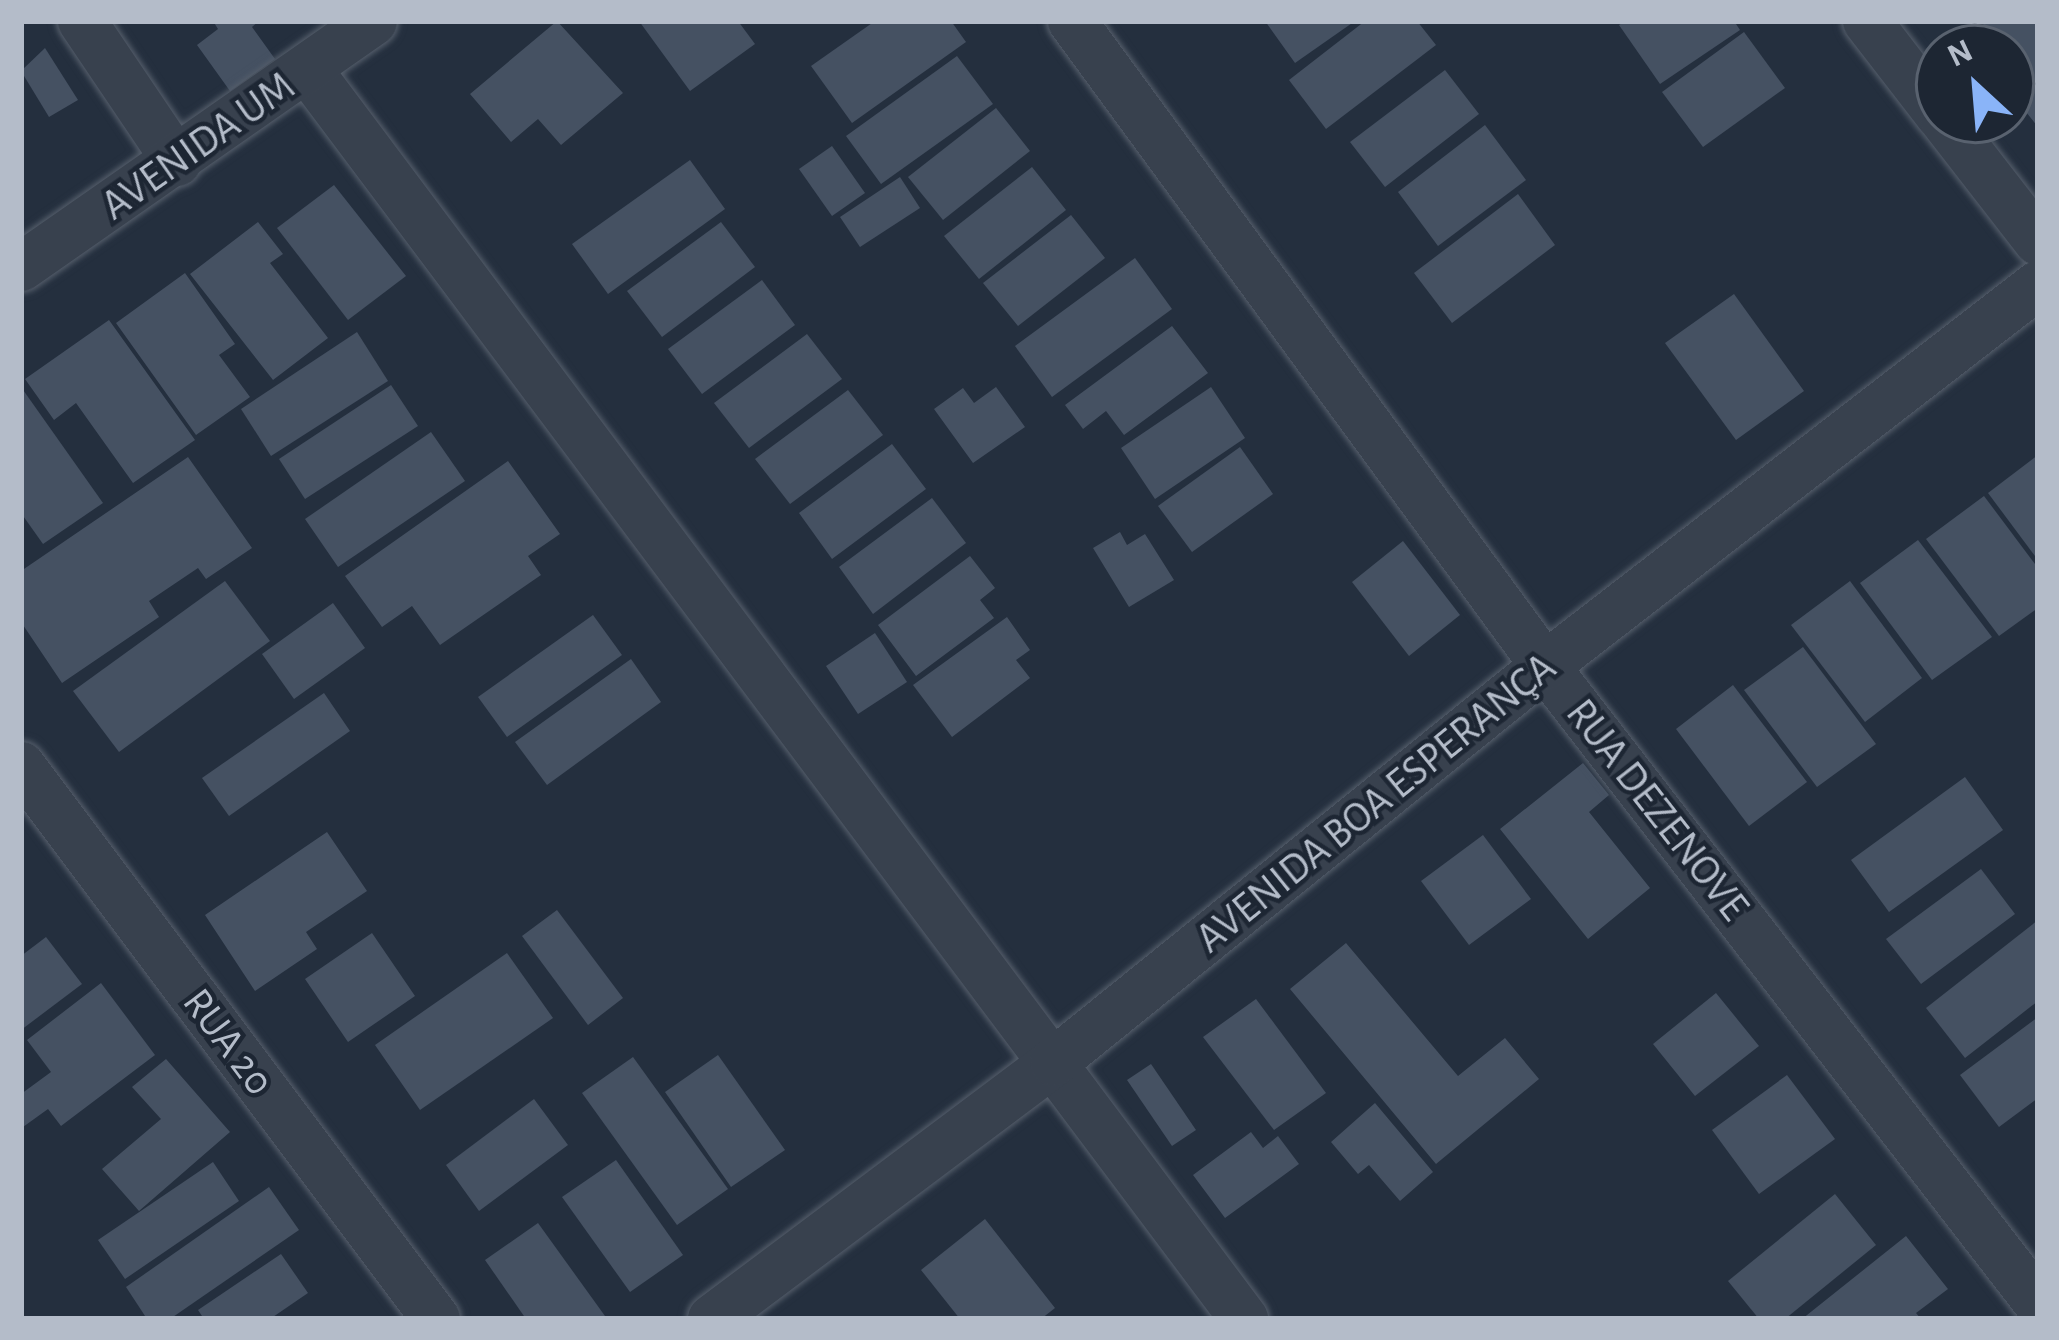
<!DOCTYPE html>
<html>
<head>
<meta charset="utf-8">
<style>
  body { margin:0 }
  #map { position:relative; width:2059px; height:1340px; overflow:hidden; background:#242f3e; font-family:"Alegreya Sans",sans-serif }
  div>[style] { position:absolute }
  .building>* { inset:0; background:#455162 }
  .roads { filter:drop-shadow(0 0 3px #565f6c) drop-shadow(0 0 3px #565f6c) }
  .minor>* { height:48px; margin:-24px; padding:0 24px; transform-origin:24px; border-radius:24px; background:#38414e }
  span { translate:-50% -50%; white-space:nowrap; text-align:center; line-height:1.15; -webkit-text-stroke:9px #1d2633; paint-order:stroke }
  .street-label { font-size:42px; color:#b4bcc9 }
  .frame { position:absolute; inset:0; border:24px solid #b4bcc9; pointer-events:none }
  .north { position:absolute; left:1915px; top:24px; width:120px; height:120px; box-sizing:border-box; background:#1d2633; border:3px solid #59626f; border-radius:50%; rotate:334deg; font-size:33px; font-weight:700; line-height:48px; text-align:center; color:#b4bcc9 }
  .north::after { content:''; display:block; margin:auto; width:42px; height:54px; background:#8ab4f8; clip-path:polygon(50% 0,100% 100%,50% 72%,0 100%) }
</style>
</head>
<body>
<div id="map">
  <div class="building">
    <div style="clip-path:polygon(213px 21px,259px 21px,252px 27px,275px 59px,230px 91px,197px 45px,218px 29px)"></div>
    <div style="clip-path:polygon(557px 21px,623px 93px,561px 145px,538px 119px,511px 142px,470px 94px)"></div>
    <div style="clip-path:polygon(639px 21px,738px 21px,755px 44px,690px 91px)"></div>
    <div style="clip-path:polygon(875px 21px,951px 21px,966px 42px,852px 123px,811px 66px)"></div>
    <div style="clip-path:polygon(1265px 21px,1355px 21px,1295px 63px)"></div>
    <div style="clip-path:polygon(1365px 21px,1417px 21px,1436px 45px,1326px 129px,1289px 80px)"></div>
    <div style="clip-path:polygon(1625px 21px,1734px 21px,1740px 30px,1660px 84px,1619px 25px)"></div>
    <div style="clip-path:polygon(1988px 21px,2038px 21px,2038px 127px,2011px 93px,2011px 48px,1976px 48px,1967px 37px)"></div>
    <div style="clip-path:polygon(1744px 32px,1785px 88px,1703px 147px,1662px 92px)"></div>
    <div style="clip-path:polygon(45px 48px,78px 100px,49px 117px,21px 71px)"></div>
    <div style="clip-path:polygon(957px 56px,993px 104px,881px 184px,846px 136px)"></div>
    <div style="clip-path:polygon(1445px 70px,1479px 114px,1385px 187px,1350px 142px)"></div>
    <div style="clip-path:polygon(996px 108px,1030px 151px,943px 220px,908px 177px)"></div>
    <div style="clip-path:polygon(1485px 125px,1526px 180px,1438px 246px,1398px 192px)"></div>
    <div style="clip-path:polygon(832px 146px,865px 193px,832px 216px,799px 169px)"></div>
    <div style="clip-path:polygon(690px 160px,725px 209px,608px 294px,572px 244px)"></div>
    <div style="clip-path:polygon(1032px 167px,1066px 210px,979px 279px,944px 236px)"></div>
    <div style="clip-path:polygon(900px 177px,920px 208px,860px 247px,840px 217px)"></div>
    <div style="clip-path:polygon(334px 185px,406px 276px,348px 320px,277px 228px)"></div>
    <div style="clip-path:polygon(1518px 194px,1555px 245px,1452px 323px,1414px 273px)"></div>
    <div style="clip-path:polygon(1071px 215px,1105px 258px,1018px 326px,983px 283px)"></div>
    <div style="clip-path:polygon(258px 222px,283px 254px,270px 263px,328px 338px,273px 380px,190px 274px)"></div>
    <div style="clip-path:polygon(721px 222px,755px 267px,662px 337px,627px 291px)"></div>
    <div style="clip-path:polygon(1135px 258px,1172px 309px,1052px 397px,1015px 346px)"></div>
    <div style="clip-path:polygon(185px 273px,235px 344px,219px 355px,250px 397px,196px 435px,116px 323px)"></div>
    <div style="clip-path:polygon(762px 280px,795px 325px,702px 394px,668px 349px)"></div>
    <div style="clip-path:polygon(1734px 294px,1804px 391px,1736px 440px,1665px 343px)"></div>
    <div style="clip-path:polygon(109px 320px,195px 440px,133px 483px,76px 403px,54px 420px,25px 379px)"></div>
    <div style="clip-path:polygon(1172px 326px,1208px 373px,1124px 435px,1106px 411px,1083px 429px,1065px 405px)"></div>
    <div style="clip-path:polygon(357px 332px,388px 381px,271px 456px,241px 409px)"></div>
    <div style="clip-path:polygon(807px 334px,842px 379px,749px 448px,714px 403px)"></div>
    <div style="clip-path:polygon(391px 385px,418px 426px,305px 499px,279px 459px)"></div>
    <div style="clip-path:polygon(21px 387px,103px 503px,43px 544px,21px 513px)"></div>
    <div style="clip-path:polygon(996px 387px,1025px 427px,973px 463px,934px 409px,963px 388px,974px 403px)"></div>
    <div style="clip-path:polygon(1211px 387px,1245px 438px,1155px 499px,1121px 448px)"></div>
    <div style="clip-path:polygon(848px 390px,883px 435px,790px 504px,755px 459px)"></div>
    <div style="clip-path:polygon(431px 432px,465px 481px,338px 567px,305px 519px)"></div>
    <div style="clip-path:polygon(892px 444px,926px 489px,832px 559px,799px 513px)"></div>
    <div style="clip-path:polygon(1240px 447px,1273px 494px,1192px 552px,1158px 506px)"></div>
    <div style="clip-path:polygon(2038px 455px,2038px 560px,1988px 493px)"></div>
    <div style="clip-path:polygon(188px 457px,252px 548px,206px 579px,198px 568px,149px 601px,159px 617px,62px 683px,21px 622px,21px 571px)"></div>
    <div style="clip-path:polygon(508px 461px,560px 534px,528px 556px,541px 575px,440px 645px,412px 606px,382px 627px,345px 576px)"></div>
    <div style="clip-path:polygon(1984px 496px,2038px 568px,2038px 608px,1999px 636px,1926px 539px)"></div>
    <div style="clip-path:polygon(932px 498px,966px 543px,873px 614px,839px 567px)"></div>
    <div style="clip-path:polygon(1120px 532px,1127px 545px,1145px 534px,1174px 580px,1129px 607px,1093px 548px)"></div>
    <div style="clip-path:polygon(1918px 540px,1992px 637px,1932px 680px,1860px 583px)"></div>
    <div style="clip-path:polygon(1403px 541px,1460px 615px,1409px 656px,1352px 582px)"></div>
    <div style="clip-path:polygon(970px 556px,995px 588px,980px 600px,994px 618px,916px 676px,878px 625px)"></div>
    <div style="clip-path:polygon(225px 581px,270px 641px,119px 752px,73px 691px)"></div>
    <div style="clip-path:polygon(1850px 581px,1922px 678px,1865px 722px,1791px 625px)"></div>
    <div style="clip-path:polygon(333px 603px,365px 648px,294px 699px,262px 654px)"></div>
    <div style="clip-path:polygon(593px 615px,622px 655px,507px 737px,478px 697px)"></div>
    <div style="clip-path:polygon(1007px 617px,1030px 650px,1016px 660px,1030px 678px,952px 737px,913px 685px)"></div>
    <div style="clip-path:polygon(875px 633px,907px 682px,858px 714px,826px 666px)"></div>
    <div style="clip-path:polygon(1803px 647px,1876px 744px,1817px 787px,1744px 690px)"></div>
    <div style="clip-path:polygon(631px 659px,661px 702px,547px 785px,515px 742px)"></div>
    <div style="clip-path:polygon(1733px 685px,1807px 782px,1749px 826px,1676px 729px)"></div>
    <div style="clip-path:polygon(324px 693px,350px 731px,229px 816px,202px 778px)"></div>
    <div style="clip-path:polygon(1583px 763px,1609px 795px,1589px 812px,1650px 888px,1588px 939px,1500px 829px)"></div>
    <div style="clip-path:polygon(1965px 777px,2003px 830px,1889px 912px,1851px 860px)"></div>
    <div style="clip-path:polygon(327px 832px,367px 891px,306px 932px,317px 949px,255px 991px,205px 915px)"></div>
    <div style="clip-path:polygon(1483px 835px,1531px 899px,1469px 945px,1421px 881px)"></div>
    <div style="clip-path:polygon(1981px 869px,2015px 914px,1921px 984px,1886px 939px)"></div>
    <div style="clip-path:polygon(557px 910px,623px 998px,588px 1025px,522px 936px)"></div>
    <div style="clip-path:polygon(2038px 920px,2038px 1001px,1965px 1058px,1926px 1008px)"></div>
    <div style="clip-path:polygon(372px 933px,415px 996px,348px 1042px,305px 979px)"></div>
    <div style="clip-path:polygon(46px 937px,82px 984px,21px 1030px,21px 956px)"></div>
    <div style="clip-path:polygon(1346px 943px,1458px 1076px,1505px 1038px,1539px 1079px,1436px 1164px,1290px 989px)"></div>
    <div style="clip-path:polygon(507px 953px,553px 1018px,420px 1110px,375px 1045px)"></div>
    <div style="clip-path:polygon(101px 983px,155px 1055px,61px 1126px,48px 1109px,23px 1127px,21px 1094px,51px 1072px,27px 1040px)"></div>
    <div style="clip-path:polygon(1716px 993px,1759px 1046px,1695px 1096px,1653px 1044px)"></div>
    <div style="clip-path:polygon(1256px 999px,1326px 1093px,1274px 1130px,1203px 1037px)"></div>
    <div style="clip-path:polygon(2038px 1017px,2038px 1098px,1999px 1127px,1960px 1075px)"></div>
    <div style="clip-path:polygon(718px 1055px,785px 1150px,731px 1187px,665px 1092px)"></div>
    <div style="clip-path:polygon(633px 1057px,728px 1189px,677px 1225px,582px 1093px)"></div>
    <div style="clip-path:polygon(166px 1059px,230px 1132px,139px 1211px,102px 1169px,161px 1119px,132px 1087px)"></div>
    <div style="clip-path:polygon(1151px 1064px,1196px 1130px,1172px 1146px,1127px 1080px)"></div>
    <div style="clip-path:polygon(1787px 1075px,1835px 1139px,1759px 1194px,1712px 1130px)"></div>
    <div style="clip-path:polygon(534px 1099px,568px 1145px,479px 1211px,446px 1165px)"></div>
    <div style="clip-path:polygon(1375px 1103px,1433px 1172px,1400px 1201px,1369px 1165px,1358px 1174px,1331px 1142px)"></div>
    <div style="clip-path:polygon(1251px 1132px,1263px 1148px,1278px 1136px,1299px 1164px,1225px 1218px,1193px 1175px)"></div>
    <div style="clip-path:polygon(616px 1160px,683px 1255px,630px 1292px,562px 1197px)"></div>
    <div style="clip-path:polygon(213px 1162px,239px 1201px,125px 1279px,98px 1240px)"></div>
    <div style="clip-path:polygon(269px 1187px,299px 1230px,170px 1319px,147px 1319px,126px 1287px)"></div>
    <div style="clip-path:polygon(1835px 1194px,1876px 1245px,1785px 1319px,1759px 1319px,1728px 1281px)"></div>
    <div style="clip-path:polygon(985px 1219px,1055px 1308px,1041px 1319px,960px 1319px,921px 1270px)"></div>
    <div style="clip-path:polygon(538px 1223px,605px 1316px,602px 1319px,526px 1319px,485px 1260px)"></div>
    <div style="clip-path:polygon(1906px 1236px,1948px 1289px,1916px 1313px,1921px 1319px,1802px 1319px)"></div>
    <div style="clip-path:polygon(281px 1254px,308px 1293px,270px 1319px,204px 1319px,198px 1310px)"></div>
  </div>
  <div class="roads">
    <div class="minor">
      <div style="left:82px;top:21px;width:170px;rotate:56deg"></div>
      <div style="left:1072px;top:21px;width:800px;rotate:53.75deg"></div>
      <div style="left:1545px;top:666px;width:805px;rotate:52.26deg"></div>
      <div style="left:1867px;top:21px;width:118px;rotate:52.3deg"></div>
      <div style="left:308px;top:70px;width:1561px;rotate:53.15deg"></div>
      <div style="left:1944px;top:120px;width:153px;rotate:52.2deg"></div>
      <div style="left:21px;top:267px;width:429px;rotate:-34.9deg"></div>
      <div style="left:21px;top:766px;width:691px;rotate:53.11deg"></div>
      <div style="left:712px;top:1319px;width:428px;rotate:-36.9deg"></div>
      <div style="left:1054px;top:1062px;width:631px;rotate:-38.89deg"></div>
      <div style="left:1545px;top:666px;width:623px;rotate:-37.7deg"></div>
    </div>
  </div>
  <div class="street-label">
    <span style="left:198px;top:146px;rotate:-35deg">AVENIDA UM</span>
    <span style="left:1376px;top:803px;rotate:-39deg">AVENIDA BOA ESPERANÇA</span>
    <span style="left:1657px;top:810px;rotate:52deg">RUA DEZENOVE</span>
    <span style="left:228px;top:1042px;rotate:53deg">RUA 20</span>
  </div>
  <div class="frame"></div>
  <div class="north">N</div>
</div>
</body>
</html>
